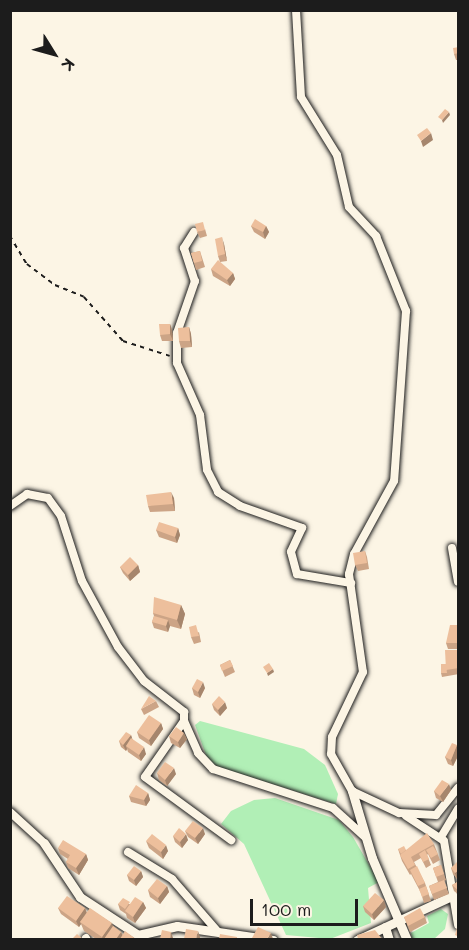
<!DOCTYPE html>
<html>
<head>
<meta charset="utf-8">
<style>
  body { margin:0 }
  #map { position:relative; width:469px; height:950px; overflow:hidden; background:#fcf5e5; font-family:Mali,sans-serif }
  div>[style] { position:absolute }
  .green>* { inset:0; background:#b1efb6 }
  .path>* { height:1.5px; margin-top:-0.75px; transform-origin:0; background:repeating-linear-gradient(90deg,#1c1c1c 0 4.5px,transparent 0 9px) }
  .roads { filter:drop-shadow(0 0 2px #1c1c1c) drop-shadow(0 0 2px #1c1c1c) }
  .minor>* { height:8px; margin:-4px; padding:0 4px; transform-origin:4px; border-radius:4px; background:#fcf5e5 }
  .tertiary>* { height:9px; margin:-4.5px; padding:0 4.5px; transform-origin:4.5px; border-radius:4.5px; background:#fcf5e5 }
  .wall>* { inset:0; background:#cca486 }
  .shaded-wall>* { inset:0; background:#a6866d }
  .building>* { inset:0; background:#edbf9c }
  span { translate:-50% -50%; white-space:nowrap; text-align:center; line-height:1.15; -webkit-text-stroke:4.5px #fcf5e5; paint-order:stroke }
  .frame { position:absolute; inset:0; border:12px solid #1c1c1c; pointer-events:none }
  .north { position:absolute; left:24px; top:24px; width:60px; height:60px; -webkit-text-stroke:4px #fcf5e5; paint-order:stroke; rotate:127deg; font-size:16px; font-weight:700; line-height:24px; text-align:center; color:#1c1c1c }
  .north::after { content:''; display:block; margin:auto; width:21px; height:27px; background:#1c1c1c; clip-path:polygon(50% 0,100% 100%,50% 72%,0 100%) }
  .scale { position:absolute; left:250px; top:899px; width:108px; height:27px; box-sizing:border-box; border:3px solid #1c1c1c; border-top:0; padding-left:8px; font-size:18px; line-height:21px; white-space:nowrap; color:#1c1c1c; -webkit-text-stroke:4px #fcf5e5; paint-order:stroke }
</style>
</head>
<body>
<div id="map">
  <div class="green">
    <div style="clip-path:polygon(200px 721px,304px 749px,325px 765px,338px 794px,336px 804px,218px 767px,207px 758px,195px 725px)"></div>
    <div style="clip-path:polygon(275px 798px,339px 820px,353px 837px,379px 882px,368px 888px,371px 923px,330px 939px,286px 935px,244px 844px,221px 824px,231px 811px,254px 800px)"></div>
    <div style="clip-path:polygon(441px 909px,448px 914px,445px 929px,434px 939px,412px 939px,411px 933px,429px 923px,427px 916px)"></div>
  </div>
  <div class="path">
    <div style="left:10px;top:236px;width:33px;rotate:59deg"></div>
    <div style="left:27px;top:264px;width:35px;rotate:37deg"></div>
    <div style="left:55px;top:285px;width:31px;rotate:22deg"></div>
    <div style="left:84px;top:297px;width:59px;rotate:48.4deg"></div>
    <div style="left:123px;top:341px;width:49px;rotate:17.7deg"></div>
  </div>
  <div class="roads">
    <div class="minor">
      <div style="left:296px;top:10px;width:87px;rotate:86.7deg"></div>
      <div style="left:301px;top:97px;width:68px;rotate:58.2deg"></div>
      <div style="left:337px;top:155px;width:53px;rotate:77deg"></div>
      <div style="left:349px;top:207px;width:40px;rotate:47deg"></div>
      <div style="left:376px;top:236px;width:81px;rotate:68.2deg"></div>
      <div style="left:406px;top:311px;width:170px;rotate:94deg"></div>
      <div style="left:394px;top:481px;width:83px;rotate:118.7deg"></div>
      <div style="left:354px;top:554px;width:21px;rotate:104deg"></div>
      <div style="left:349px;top:574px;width:99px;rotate:81.9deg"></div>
      <div style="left:363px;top:672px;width:72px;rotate:115.5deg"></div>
      <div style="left:332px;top:737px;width:17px;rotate:93deg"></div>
      <div style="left:331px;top:754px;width:43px;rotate:60.4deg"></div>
      <div style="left:352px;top:791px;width:52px;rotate:25.1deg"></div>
      <div style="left:399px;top:813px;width:37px;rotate:3deg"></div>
      <div style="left:436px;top:815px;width:35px;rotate:-51deg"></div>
      <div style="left:194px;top:232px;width:19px;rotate:122deg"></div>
      <div style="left:184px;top:248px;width:35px;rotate:72deg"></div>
      <div style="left:195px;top:281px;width:55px;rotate:109.1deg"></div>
      <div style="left:177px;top:333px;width:30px;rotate:90deg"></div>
      <div style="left:177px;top:363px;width:57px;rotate:66.1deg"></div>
      <div style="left:200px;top:415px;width:55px;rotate:82.7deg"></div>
      <div style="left:207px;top:470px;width:25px;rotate:63deg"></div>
      <div style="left:218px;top:492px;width:26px;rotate:32deg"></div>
      <div style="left:240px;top:506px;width:66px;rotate:19.5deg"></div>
      <div style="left:302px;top:528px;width:26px;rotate:115deg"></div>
      <div style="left:291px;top:552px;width:23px;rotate:75deg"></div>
      <div style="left:297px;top:574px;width:55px;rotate:9.5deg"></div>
      <div style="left:10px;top:506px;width:21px;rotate:-35deg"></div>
      <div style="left:27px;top:494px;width:21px;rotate:11deg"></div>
      <div style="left:48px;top:498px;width:22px;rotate:54deg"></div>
      <div style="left:61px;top:516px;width:68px;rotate:72.1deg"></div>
      <div style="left:82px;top:581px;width:75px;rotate:61.4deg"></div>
      <div style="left:118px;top:647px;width:43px;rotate:52.6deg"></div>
      <div style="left:144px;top:681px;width:51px;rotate:37.8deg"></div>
      <div style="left:184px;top:712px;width:9px;rotate:90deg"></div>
      <div style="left:184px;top:721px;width:68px;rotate:124.9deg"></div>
      <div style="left:145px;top:777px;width:107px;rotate:36.2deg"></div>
      <div style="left:452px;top:548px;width:34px;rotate:80deg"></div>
      <div style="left:184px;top:721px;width:35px;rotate:66deg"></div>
      <div style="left:198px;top:753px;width:22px;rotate:47deg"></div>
      <div style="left:213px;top:769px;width:126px;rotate:18deg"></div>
      <div style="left:333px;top:808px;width:42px;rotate:42.1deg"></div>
      <div style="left:10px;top:812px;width:46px;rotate:42.4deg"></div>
      <div style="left:406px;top:816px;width:45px;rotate:33.3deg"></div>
      <div style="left:444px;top:841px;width:85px;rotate:80.5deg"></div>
      <div style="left:441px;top:837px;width:33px;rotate:-59deg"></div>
      <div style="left:128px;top:852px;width:52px;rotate:31.5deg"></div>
      <div style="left:172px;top:879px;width:70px;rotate:49deg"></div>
      <div style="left:86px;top:938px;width:2px;rotate:63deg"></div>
    </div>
    <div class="tertiary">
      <div style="left:352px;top:791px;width:70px;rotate:73.4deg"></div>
      <div style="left:372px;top:858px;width:89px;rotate:66.9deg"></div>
      <div style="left:44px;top:843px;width:65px;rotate:56.3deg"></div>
      <div style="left:80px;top:897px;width:69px;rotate:33.2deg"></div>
      <div style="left:138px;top:935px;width:40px;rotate:-13deg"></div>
      <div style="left:177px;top:926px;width:97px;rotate:8.3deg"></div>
      <div style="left:385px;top:927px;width:14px;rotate:73deg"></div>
      <div style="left:357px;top:940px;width:105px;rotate:-24.9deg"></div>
    </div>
  </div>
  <div class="wall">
    <div style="clip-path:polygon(459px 47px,459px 60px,456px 60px,454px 54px)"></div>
    <div style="clip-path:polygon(251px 226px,266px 226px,269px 232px,265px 239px,254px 232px)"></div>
    <div style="clip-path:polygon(205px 229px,207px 236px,200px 238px,197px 232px)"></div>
    <div style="clip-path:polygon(224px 244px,227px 261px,220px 262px,218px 256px)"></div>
    <div style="clip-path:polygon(200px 251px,205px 267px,196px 270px,191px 253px)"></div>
    <div style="clip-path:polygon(211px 269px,233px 273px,235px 279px,230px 286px,213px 276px)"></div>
    <div style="clip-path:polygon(170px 324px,172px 330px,173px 341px,162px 341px,160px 335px)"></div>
    <div style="clip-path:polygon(189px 327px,191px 334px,192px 347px,181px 348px,179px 341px)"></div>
    <div style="clip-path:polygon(174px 498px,175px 511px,150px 512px,148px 506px)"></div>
    <div style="clip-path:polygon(178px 528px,180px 535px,177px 543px,159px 537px,156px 530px)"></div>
    <div style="clip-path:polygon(365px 551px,367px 557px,369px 569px,358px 571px,355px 565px)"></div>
    <div style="clip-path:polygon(138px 565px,140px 572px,130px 581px,123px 573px,120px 567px)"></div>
    <div style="clip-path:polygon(181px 605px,185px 614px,181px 629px,170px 626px,168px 632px,154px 628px,152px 622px,154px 616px,153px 613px)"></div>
    <div style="clip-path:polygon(459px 625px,459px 649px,448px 649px,446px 643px)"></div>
    <div style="clip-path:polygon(199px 632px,201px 642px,194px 644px,191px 637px)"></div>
    <div style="clip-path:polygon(459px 650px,459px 674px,442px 677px,441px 673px,446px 664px)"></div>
    <div style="clip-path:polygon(230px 660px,235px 672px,225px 677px,220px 665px)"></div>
    <div style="clip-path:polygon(192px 688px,205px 688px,200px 698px,194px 695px)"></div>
    <div style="clip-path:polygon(156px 701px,159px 707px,144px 715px,141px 709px)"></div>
    <div style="clip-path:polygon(212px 704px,227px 708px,220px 716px,214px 710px)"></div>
    <div style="clip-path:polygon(161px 723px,163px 729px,151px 746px,139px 738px,137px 732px)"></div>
    <div style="clip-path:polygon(131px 735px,132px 739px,146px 754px,141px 761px,128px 752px,127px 749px,126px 751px,121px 747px,119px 741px)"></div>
    <div style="clip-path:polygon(169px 736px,187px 739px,180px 748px,171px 743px)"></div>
    <div style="clip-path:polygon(457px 745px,459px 754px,453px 766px,448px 764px,445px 757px)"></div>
    <div style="clip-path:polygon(157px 773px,176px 774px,167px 786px,159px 780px)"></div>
    <div style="clip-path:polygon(451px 790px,443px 802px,436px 798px,434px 791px)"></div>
    <div style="clip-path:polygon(148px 793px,150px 800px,146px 806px,131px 802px,129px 796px)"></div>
    <div style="clip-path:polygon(185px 831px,205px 834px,198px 844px,188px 837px)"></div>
    <div style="clip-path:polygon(173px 836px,188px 840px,182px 848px,175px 842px)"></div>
    <div style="clip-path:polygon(146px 841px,168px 851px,163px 859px,149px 848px)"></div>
    <div style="clip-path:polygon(434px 844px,440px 860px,433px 864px,428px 854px,427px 855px,431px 865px,426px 868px,421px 858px,414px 862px,425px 883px,431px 901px,424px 903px,421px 893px,411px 874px,410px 875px,402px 861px,398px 849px,406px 850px)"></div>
    <div style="clip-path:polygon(58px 848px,86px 854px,88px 860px,79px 875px,68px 868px,66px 862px,68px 859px,60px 854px)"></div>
    <div style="clip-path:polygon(459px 862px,459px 878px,457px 879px,453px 874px,451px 868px)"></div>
    <div style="clip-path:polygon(441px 865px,446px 880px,444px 881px,449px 894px,434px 900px,429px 886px,438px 882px,433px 868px)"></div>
    <div style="clip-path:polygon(141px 871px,143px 877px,136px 886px,129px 881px,127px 875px)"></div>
    <div style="clip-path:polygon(459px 881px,459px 895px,454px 891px,452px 885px)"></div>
    <div style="clip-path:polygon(167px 886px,169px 892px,160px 904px,150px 897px,148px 890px)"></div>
    <div style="clip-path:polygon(143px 902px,146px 908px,135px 923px,127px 918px,126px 914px,120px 910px,118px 904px,130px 904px)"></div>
    <div style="clip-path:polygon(363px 906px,386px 907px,374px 920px,365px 912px)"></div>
    <div style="clip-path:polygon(58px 908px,85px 908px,87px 913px,113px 926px,121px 932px,123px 935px,136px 939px,96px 939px,84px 931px,81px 924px,79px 927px,61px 914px)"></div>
    <div style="clip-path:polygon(404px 917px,425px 917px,427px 923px,410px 932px)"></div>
  </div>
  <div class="shaded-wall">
    <div style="clip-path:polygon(449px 112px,450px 115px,443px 123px,442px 120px)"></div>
    <div style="clip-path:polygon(431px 133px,433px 140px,423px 147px,421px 141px)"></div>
    <div style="clip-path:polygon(266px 226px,269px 232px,265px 239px,263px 232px)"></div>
    <div style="clip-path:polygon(222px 237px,224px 244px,227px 261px,225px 254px)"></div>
    <div style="clip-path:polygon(233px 273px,235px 279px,230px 286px,227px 280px)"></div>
    <div style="clip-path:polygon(170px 324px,172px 330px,173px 341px,170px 334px)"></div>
    <div style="clip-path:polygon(189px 327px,191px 334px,192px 347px,190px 341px)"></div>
    <div style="clip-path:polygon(171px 492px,174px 498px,175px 511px,173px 504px)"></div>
    <div style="clip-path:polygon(178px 528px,180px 535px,177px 543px,175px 537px)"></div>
    <div style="clip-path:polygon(138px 565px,140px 572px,130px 581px,128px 575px)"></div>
    <div style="clip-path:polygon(181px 605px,185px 614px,181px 629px,177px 620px)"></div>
    <div style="clip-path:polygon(168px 620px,170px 626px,168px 632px,166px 626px)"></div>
    <div style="clip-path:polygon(273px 669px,274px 672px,268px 676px,267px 673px)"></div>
    <div style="clip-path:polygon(203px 682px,205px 688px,200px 698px,198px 692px)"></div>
    <div style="clip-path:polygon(225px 702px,227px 708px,220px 716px,218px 710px)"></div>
    <div style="clip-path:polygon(161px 723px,163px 729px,151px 746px,149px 740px)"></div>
    <div style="clip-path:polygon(184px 733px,187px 739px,180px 748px,178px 742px)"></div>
    <div style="clip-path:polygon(131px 735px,133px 741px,126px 746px,127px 749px,126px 751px,123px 745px)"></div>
    <div style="clip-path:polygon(457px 745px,459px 754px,453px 766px,451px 760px)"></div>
    <div style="clip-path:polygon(144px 747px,146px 754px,141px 761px,139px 755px)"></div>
    <div style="clip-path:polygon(174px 768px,176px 774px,167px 786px,165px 780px)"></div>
    <div style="clip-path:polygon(449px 784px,451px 790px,443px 802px,440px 796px)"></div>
    <div style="clip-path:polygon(148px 793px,150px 800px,146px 806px,144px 800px)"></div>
    <div style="clip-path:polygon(203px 828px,205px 834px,198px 844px,195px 838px)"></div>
    <div style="clip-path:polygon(186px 834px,188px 840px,182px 848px,180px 842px)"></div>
    <div style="clip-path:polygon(166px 845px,168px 851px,163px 859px,161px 852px)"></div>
    <div style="clip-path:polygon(86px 854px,88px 860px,79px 875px,76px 868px)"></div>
    <div style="clip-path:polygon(459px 870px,459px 878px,457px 879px,455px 873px)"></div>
    <div style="clip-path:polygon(141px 871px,143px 877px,136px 886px,134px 880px)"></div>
    <div style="clip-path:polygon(167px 886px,169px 892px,160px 904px,158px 898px)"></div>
    <div style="clip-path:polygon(384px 900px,386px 907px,374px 920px,372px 914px)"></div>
    <div style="clip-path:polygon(143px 902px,146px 908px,135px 923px,133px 917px)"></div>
    <div style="clip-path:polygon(85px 908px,87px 914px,80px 922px,81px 924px,79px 927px,76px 921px)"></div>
    <div style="clip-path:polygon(112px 923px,115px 933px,103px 939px,102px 937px)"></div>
    <div style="clip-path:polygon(198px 931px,200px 937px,200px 939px,196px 939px)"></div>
    <div style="clip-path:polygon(121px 932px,124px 939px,116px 939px)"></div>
    <div style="clip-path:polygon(171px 932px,173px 938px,173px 939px,170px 939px)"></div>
    <div style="clip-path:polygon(271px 933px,273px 939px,267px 939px)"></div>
  </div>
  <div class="building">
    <div style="clip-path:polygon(459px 47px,459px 53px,454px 54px,453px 48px)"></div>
    <div style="clip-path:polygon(445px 109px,449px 112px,442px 120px,438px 117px)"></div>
    <div style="clip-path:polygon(427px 128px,431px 133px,421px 141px,417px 135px)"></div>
    <div style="clip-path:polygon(255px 219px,266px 226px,263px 232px,251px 226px)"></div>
    <div style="clip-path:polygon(203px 222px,205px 230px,197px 232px,195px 224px)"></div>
    <div style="clip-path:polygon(222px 237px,225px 254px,218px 256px,215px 239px)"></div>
    <div style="clip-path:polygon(200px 251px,202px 261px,194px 263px,191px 253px)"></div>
    <div style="clip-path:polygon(218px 260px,233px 273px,227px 280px,211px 269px)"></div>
    <div style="clip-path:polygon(159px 324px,170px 324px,170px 334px,160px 335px)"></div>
    <div style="clip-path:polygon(189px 327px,190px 341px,179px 341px,178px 328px)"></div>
    <div style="clip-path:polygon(171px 492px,173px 504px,148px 506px,146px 495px)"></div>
    <div style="clip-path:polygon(159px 522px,178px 528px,175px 537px,156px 530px)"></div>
    <div style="clip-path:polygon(365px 551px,367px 563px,355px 565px,353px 553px)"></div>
    <div style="clip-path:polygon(130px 557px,138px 565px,128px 575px,120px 567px)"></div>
    <div style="clip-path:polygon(154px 597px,181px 605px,177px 620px,153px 613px)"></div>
    <div style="clip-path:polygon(154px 616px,168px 620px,166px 626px,152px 622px)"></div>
    <div style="clip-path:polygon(196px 625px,199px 636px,191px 637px,189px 627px)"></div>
    <div style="clip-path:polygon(450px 625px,459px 625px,459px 643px,446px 643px)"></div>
    <div style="clip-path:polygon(445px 650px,459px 650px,459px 668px,446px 670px)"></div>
    <div style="clip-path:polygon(230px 660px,233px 666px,222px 671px,220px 665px)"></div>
    <div style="clip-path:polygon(269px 663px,273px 669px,267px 673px,263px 667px)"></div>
    <div style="clip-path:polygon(441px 664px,446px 664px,447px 673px,441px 673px)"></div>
    <div style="clip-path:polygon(197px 679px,203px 682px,198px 692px,192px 688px)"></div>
    <div style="clip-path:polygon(149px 696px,156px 701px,141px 709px)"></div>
    <div style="clip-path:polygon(219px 696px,225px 702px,218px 710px,212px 704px)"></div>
    <div style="clip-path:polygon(149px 715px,161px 723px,149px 740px,137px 732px)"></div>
    <div style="clip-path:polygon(176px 727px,184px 733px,178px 742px,169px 736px)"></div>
    <div style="clip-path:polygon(126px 732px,131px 735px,123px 745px,119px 741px)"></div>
    <div style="clip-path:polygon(131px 738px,144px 747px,139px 755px,126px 746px)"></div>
    <div style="clip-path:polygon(452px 743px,457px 745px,451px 760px,445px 757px)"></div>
    <div style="clip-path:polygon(165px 762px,174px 768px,165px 780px,157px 773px)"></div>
    <div style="clip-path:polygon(442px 780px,449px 784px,440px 796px,434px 791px)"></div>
    <div style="clip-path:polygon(136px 785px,148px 793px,144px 800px,129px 796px)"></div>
    <div style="clip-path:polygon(193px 821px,203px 828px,195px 838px,185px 831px)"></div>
    <div style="clip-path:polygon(179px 828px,186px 834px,180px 842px,173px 836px)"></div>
    <div style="clip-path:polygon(427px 833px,434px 844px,411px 857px,415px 865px,408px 869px,400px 855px)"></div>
    <div style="clip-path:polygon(152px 834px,166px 845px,161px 852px,146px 841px)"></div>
    <div style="clip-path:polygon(63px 840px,86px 854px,76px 868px,66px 862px,70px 855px,58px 848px)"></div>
    <div style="clip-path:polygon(404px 846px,406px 850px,401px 854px,398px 849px)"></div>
    <div style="clip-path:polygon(433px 846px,438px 854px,431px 858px,426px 850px)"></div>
    <div style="clip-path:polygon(425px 850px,429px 859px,423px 862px,419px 854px)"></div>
    <div style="clip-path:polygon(458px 861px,459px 870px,455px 873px,451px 868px)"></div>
    <div style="clip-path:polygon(441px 865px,444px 874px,436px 877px,433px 868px)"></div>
    <div style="clip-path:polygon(134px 866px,141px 871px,134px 880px,127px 875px)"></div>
    <div style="clip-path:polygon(417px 866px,425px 883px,418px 886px,410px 870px)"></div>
    <div style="clip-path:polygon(157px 879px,167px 886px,158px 898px,148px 890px)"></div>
    <div style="clip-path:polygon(444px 880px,447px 888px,432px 894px,429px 886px)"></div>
    <div style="clip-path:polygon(459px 881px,459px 891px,452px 885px)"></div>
    <div style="clip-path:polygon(426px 886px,429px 894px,422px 897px,419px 889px)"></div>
    <div style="clip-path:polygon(375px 893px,384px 900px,372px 914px,363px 906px)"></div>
    <div style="clip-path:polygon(67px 896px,85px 908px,76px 921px,58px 908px)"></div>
    <div style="clip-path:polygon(135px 897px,143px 902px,133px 917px,125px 911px)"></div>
    <div style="clip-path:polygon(123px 898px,130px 902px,125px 909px,118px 904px)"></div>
    <div style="clip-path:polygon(90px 908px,112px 923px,102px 937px,80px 922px)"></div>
    <div style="clip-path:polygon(420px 908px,425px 917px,408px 926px,404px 917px)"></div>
    <div style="clip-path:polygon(459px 921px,459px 937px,455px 935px)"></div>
    <div style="clip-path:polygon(113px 926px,121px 932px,116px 939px,104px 939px)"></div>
    <div style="clip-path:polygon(258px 927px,271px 933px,267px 939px,254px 939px,252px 938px)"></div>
    <div style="clip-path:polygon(186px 929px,198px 931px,196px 939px,184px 939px)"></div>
    <div style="clip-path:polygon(162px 930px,171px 932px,170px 939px,160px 939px)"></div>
    <div style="clip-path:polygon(375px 930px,382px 939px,358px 939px,357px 935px)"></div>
    <div style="clip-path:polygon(125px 931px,136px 939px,120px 939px)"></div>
    <div style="clip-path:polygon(77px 934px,83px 939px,72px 939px)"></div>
    <div style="clip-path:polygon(220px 934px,237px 937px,237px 939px,219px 939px)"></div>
  </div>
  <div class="frame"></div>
  <div class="north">K</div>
  <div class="scale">100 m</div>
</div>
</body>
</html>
